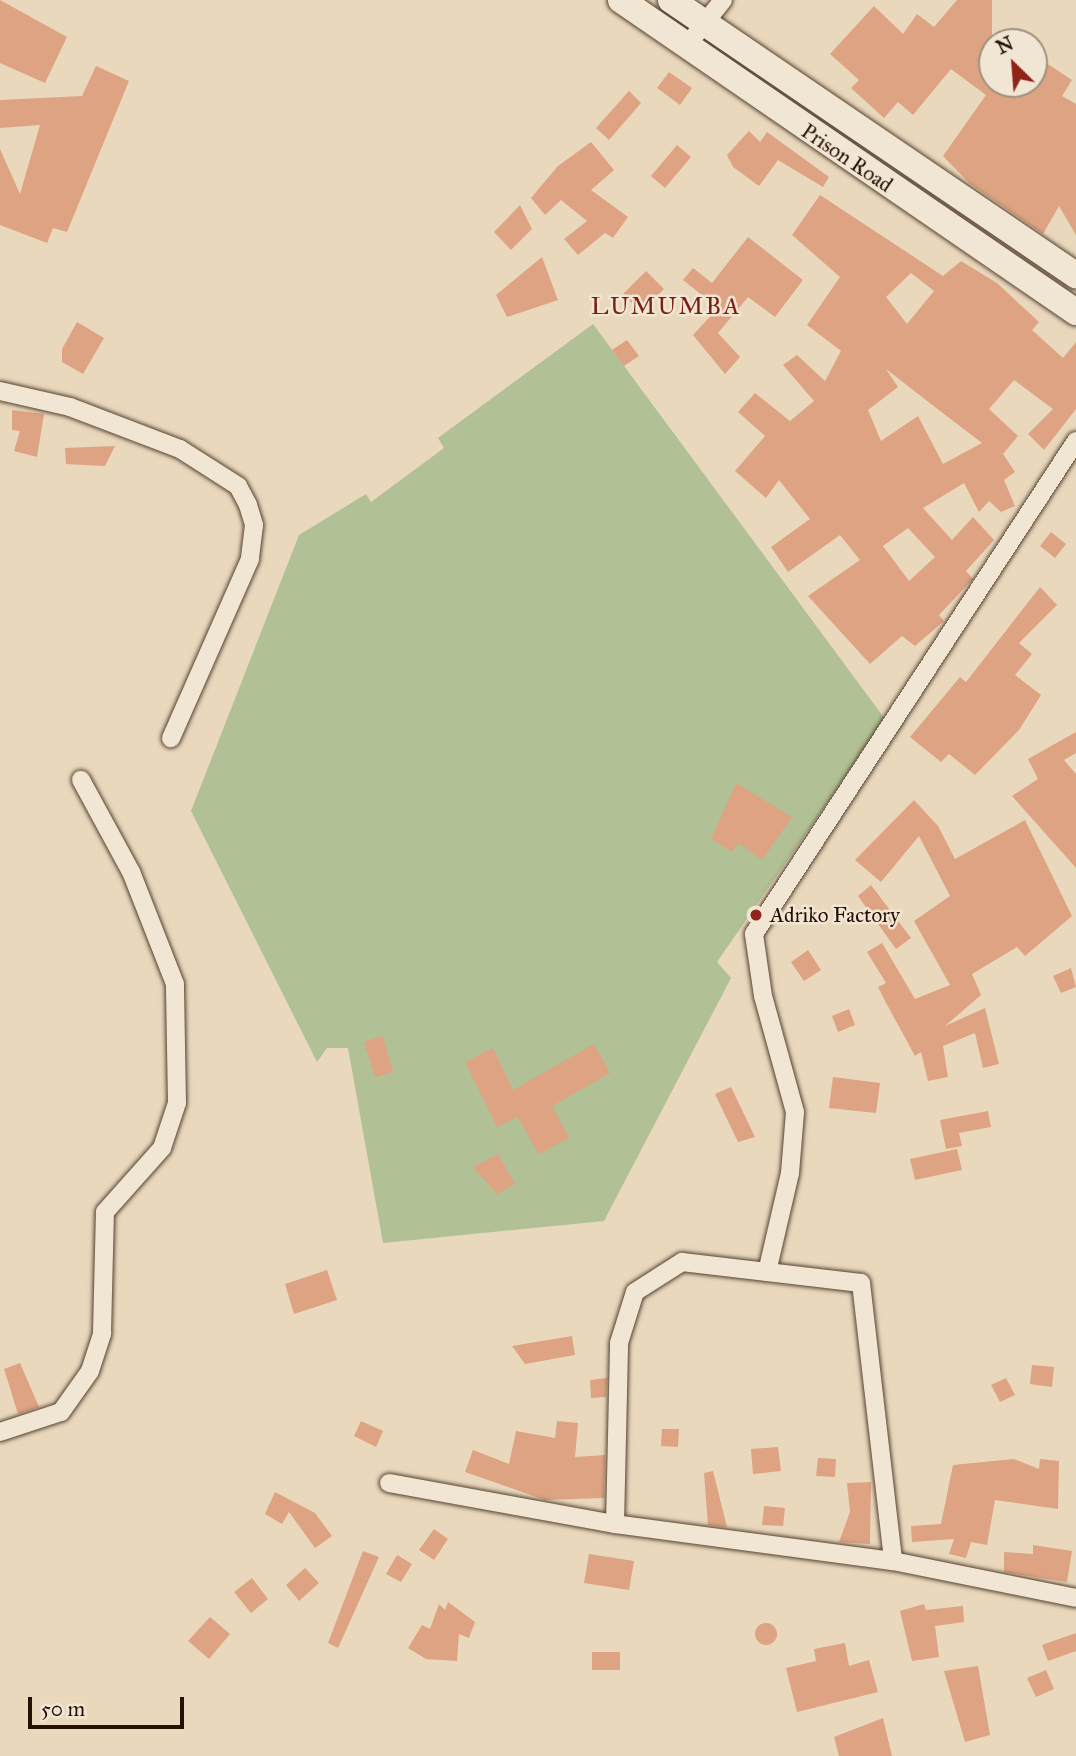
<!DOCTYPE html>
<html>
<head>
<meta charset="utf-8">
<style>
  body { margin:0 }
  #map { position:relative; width:1076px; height:1756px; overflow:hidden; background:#ead8bd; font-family:"IM FELL Great Primer",serif }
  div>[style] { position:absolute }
  .green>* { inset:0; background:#b1c095 }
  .building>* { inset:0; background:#dea382 }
  .round { border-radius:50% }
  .roads { filter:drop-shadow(0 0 2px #564230) drop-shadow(0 0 2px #564230) }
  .street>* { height:18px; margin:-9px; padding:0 9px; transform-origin:9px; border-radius:9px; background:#f1e6d4 }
  .secondary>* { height:26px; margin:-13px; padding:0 13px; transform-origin:13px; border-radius:13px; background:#f1e6d4 }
  .dots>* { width:19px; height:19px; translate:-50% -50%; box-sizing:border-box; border:4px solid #f1e6d4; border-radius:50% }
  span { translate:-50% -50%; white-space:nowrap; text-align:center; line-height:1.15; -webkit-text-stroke:5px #f1e6d4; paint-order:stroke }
  .street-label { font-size:21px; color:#251001 }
  .poi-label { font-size:21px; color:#251001 }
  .left { translate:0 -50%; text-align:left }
  .quarter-label { font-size:24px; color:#7a1f14; letter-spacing:2px }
  .north { position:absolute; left:978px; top:28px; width:70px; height:70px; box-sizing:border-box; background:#f1e6d4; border:2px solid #9f9080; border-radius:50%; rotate:335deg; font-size:19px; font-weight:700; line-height:28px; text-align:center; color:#251001 }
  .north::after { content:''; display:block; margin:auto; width:24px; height:32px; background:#8f2418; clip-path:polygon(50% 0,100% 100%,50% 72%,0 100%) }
  .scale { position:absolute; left:28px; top:1697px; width:156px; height:32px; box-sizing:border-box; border:4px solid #251001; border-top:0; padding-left:9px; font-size:21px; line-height:24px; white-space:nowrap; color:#251001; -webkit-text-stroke:5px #f1e6d4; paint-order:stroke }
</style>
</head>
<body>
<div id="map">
  <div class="green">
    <div style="clip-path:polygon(593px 324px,885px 719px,717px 962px,731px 978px,604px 1221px,383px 1243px,348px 1048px,327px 1048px,317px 1062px,191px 811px,299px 535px,366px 494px,371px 502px,444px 448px,438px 438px)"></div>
  </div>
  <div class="building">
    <div style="clip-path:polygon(0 0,67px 37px,45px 83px,0 63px)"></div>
    <div style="clip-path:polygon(957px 0,992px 0,992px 84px,1034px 84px,1034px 55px,1072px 80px,1062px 96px,1076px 104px,1076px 235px,1059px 206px,1043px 234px,969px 183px,943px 156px,986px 95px,951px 69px,913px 115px,898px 102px,884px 118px,851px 88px,859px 80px,830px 54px,874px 6px,903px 34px,917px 14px,934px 27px)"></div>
    <div style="clip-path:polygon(96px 66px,129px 81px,67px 232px,53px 228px,47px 243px,0 225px,0 149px,20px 194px,40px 125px,0 128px,0 100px,82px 96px)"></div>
    <div style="clip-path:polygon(669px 72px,692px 88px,680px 105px,657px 88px)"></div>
    <div style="clip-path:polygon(629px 91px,641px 103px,609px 140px,596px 128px)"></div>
    <div style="clip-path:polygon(749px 131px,760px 142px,767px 132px,829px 177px,823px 187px,778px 160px,759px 186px,733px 167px,727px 155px)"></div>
    <div style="clip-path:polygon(591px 142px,614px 170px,591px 190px,628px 217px,613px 238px,605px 233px,578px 255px,564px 239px,587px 221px,561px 200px,545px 215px,531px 198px,558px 166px)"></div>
    <div style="clip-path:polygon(677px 145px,691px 157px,665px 188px,651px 176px)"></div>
    <div style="clip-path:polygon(evenodd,820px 195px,943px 276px,961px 261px,997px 283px,1039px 322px,1032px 330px,1063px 358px,1076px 342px,1076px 409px,1044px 450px,1028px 434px,1053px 409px,1014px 380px,989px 409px,1018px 436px,1003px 454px,1015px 472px,1004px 480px,1015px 506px,1001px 512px,989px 501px,979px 512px,964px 483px,923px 508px,952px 540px,973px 517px,994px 540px,966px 571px,973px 579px,939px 615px,944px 621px,915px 646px,902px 636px,870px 664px,808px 596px,860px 560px,840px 535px,788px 572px,771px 547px,810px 519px,779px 480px,766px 498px,735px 471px,765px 436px,738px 412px,755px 393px,790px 421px,814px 401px,783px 365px,797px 355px,825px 381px,841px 351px,807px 325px,840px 277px,792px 235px,820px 195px,911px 273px,934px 291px,907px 324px,886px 297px,911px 273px,820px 195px,886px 369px,944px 414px,982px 443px,943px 464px,918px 416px,881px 441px,868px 410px,898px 387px,886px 369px,820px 195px,908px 528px,935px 557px,909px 581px,883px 546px,908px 528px)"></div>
    <div style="clip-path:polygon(520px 205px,532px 229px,511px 250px,494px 232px)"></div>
    <div style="clip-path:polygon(748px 237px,803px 280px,775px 317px,748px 297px,718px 333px,740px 357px,725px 374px,693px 335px,718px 308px,683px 280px,693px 268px,712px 283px)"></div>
    <div style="clip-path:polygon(542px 257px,558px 300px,507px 317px,496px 295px)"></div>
    <div style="clip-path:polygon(646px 271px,664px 289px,641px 312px,623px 294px)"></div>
    <div style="clip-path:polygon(77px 322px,104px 338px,83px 374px,62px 362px,62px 349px)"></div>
    <div style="clip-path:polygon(627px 340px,639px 356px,624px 366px,612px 350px)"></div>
    <div style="clip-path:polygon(12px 410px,44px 414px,37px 457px,14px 451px,20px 431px,12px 430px)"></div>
    <div style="clip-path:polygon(115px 446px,105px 466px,66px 464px,65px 448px)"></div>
    <div style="clip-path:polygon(1051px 532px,1066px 544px,1055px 558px,1040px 546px)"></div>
    <div style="clip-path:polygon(1040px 587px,1057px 605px,1019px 643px,1032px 654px,1015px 675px,1041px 695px,1019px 730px,975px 775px,949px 754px,941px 762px,910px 737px,960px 677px,966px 682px)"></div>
    <div style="clip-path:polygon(1076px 732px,1076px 753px,1064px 760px,1076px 774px,1076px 868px,1012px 796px,1038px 779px,1028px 759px)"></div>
    <div style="clip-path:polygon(736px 783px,792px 817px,762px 860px,738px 843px,732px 852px,711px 839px)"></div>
    <div style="clip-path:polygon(914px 800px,938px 826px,955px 859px,1025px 820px,1072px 916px,1025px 956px,1017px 947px,972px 974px,981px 995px,945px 1026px,985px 1008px,999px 1064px,983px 1068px,975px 1033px,943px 1046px,948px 1077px,928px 1081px,921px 1052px,915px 1056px,884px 999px,878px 987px,886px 983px,867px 952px,882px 943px,915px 999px,950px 985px,914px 921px,950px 896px,919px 836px,881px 882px,855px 860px)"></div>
    <div style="clip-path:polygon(871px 885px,911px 938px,896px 949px,858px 896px)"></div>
    <div style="clip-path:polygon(808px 950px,821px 970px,804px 981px,791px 962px)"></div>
    <div style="clip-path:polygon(1071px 968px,1076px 987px,1061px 993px,1053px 976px)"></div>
    <div style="clip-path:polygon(849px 1009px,855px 1025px,838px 1032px,832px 1016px)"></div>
    <div style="clip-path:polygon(383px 1036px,393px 1072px,375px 1077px,364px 1042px)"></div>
    <div style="clip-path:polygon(594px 1044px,610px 1073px,552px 1106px,569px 1138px,538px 1154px,518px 1117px,497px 1127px,465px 1062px,493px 1048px,513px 1090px)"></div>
    <div style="clip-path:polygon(833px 1077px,880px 1083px,876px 1113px,829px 1108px)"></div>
    <div style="clip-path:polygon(731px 1087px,755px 1137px,738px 1142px,715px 1094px)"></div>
    <div style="clip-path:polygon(988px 1111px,991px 1127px,959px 1133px,962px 1146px,946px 1149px,940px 1120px)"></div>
    <div style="clip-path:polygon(957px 1149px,962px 1170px,915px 1180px,910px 1159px)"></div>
    <div style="clip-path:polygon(498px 1154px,515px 1184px,497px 1194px,473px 1167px)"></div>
    <div style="clip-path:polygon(327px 1270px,337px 1300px,294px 1314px,285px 1284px)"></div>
    <div style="clip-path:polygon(572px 1336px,575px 1355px,525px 1364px,512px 1346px)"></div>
    <div style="clip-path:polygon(20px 1363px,39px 1407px,18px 1414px,4px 1369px)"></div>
    <div style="clip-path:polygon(1032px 1365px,1054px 1367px,1052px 1387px,1030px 1384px)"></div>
    <div style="clip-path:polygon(607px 1378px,606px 1397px,591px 1398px,590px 1380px)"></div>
    <div style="clip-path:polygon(1006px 1378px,1015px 1395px,1000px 1402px,991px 1385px)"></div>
    <div style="clip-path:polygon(361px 1421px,383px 1431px,376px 1447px,354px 1436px)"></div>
    <div style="clip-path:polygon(557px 1421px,578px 1423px,575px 1457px,605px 1455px,604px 1498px,545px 1500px,465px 1472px,473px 1450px,509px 1464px,516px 1431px,555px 1438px)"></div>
    <div style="clip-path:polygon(662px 1429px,679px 1429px,678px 1447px,661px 1446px)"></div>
    <div style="clip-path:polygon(778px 1447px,781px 1471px,753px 1474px,751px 1449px)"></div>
    <div style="clip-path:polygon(818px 1458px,836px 1459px,835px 1477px,816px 1476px)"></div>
    <div style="clip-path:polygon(1014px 1459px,1039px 1469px,1040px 1459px,1059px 1461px,1058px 1509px,995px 1500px,987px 1545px,971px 1542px,966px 1558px,949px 1554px,954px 1539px,912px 1542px,911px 1526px,941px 1524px,953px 1465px)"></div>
    <div style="clip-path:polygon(713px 1471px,727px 1527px,708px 1525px,704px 1473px)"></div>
    <div style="clip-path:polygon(871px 1482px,870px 1544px,839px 1542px,850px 1512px,847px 1483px)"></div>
    <div style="clip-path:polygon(275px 1492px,315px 1513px,332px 1536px,315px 1548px,289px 1512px,282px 1524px,265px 1514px)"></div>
    <div style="clip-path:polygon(764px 1506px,785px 1508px,783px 1526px,762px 1525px)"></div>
    <div style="clip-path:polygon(434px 1529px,448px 1539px,434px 1560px,419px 1550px)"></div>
    <div style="clip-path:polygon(1033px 1545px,1072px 1551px,1067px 1582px,1004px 1572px,1004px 1552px,1033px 1554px)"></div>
    <div style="clip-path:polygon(363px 1551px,379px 1557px,338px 1648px,328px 1643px)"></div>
    <div style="clip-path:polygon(589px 1554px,634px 1561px,629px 1590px,584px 1583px)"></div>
    <div style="clip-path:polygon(397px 1555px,412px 1564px,401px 1582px,386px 1574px)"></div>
    <div style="clip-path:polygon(305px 1568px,319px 1583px,299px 1601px,286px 1585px)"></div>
    <div style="clip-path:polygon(252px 1578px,268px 1599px,251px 1613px,234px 1592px)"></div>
    <div style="clip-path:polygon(448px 1602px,475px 1622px,469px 1638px,459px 1634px,457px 1661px,426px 1659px,408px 1648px,422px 1625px,430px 1629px,439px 1604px,445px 1610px)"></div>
    <div style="clip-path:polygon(924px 1604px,926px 1610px,963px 1606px,964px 1622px,935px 1626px,939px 1657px,912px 1661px,900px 1611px)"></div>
    <div style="clip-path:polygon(210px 1617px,230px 1634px,209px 1659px,188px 1641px)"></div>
    <div class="round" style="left:755px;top:1623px;width:22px;height:22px"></div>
    <div style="clip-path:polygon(1076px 1633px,1076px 1651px,1048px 1661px,1042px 1645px)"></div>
    <div style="clip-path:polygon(845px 1643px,849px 1666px,869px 1660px,878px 1692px,797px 1712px,786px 1668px,816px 1661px,814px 1649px)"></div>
    <div style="clip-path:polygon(592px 1652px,620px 1652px,620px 1670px,592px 1670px)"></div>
    <div style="clip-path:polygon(978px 1666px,990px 1735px,965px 1742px,944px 1671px)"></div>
    <div style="clip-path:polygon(1046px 1670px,1054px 1689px,1036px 1697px,1027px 1678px)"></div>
    <div style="clip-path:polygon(883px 1718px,892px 1756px,839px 1756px,834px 1737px)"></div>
  </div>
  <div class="roads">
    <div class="street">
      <div style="left:685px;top:48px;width:61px;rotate:-51.6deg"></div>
      <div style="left:0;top:391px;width:72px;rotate:12.9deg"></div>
      <div style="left:70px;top:407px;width:118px;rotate:20.9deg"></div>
      <div style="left:180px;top:449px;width:69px;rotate:32.5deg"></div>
      <div style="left:238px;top:486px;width:21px;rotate:62deg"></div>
      <div style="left:248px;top:505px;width:21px;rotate:73deg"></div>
      <div style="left:254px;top:525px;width:34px;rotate:97deg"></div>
      <div style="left:250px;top:559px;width:196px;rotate:113.8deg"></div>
      <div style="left:767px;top:1272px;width:102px;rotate:-76.9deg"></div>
      <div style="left:790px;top:1173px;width:61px;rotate:-85.3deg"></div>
      <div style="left:795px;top:1112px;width:120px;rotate:-105.4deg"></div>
      <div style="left:763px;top:996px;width:63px;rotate:-98.3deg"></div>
      <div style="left:754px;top:934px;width:589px;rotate:-56.85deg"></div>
      <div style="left:0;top:1432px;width:64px;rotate:-18.2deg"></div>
      <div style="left:61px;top:1412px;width:50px;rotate:-54.7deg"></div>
      <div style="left:90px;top:1371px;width:40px;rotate:-72deg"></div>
      <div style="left:102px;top:1333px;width:121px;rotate:-88.6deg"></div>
      <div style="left:105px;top:1212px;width:86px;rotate:-48.3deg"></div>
      <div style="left:162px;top:1148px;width:47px;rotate:-71.6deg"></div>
      <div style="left:177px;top:1103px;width:119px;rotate:-91deg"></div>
      <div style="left:175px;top:984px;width:120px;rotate:-111.4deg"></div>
      <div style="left:131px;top:872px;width:105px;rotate:-118.5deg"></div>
      <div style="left:389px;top:1483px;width:230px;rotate:10.3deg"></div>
      <div style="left:615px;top:1524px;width:280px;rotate:7.6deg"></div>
      <div style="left:893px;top:1561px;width:187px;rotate:11.4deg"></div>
      <div style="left:615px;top:1524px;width:181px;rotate:-88.7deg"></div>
      <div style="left:619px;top:1343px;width:53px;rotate:-72.6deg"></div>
      <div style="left:635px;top:1292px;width:56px;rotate:-32.6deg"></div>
      <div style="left:682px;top:1262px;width:180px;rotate:6.7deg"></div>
      <div style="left:861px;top:1283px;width:280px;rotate:83.4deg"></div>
    </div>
    <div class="secondary">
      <div style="left:621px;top:0;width:552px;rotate:34.44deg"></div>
      <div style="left:671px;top:0;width:490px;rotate:34.2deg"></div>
    </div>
  </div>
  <div class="dots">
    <div style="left:756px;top:915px;background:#8f2418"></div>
  </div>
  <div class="street-label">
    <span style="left:847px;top:158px;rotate:34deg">Prison Road</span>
  </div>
  <div class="poi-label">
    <span class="left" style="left:770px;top:915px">Adriko Factory</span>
  </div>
  <div class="quarter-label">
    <span style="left:666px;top:307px">LUMUMBA</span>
  </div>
  <div class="north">N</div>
  <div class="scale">50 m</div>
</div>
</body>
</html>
